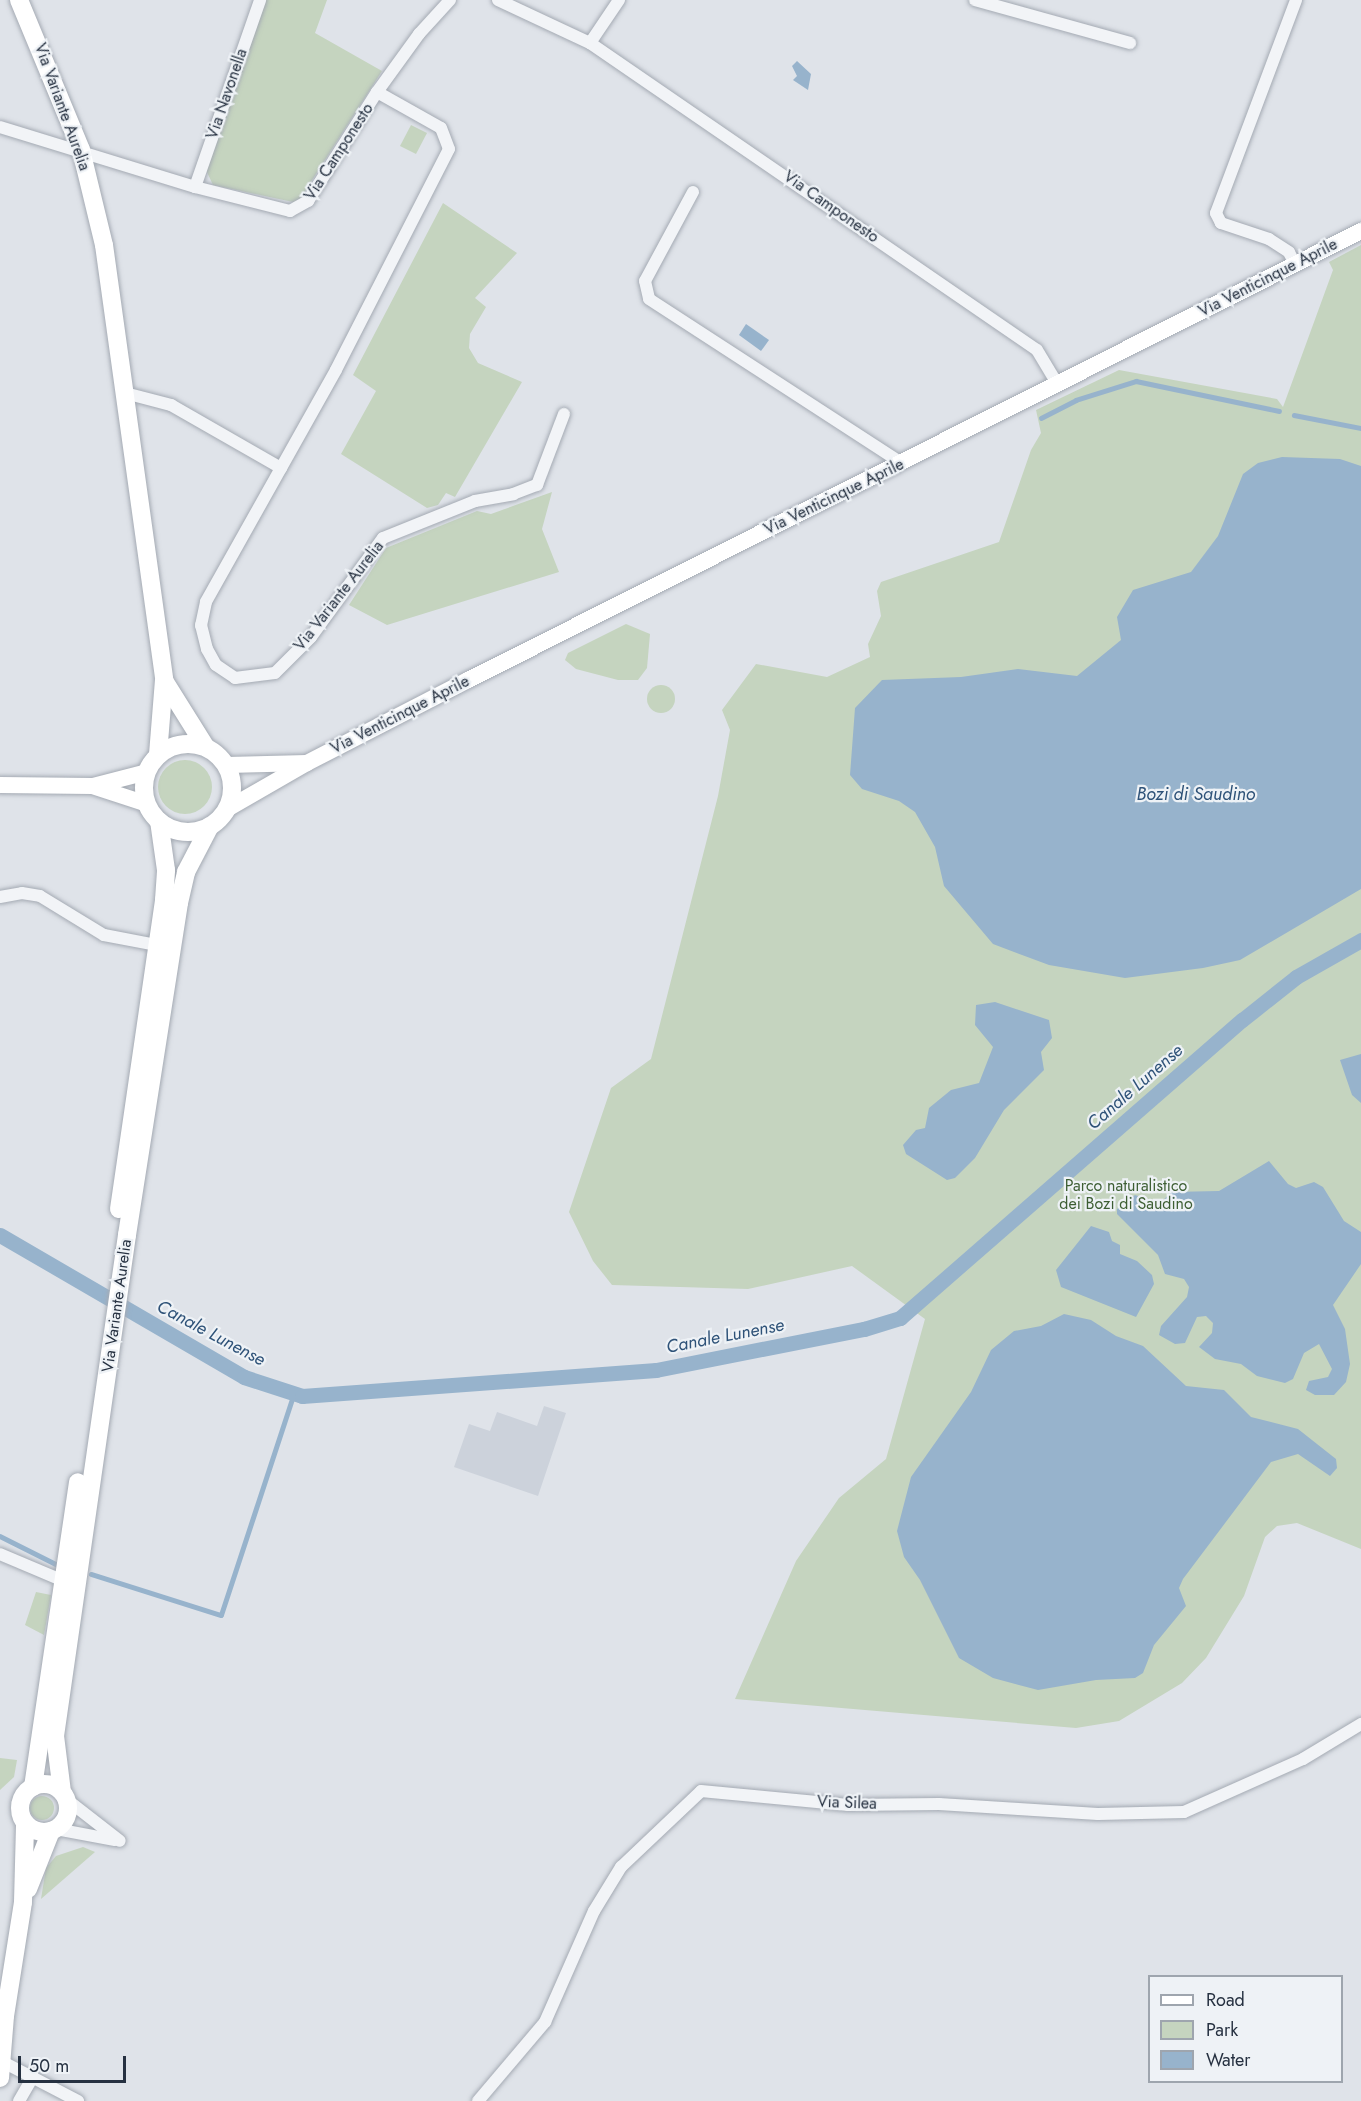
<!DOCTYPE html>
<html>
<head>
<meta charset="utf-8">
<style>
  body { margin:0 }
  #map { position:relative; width:1361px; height:2101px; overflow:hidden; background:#dfe3e9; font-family:Jost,sans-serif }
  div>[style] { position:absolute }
  .built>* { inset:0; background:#ccd2db }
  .green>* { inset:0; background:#c5d4bf }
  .round { border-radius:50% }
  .water>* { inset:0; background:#97b3cc }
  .stream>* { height:4.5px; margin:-2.25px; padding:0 2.25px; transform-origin:2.25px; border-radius:2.25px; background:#97b3cc }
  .canal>* { height:15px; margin:-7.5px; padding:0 7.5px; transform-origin:7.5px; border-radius:7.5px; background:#97b3cc }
  .roads { filter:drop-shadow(0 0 2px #a4aab3) drop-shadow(0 0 2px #a4aab3) }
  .minor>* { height:12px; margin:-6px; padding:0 6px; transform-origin:6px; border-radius:6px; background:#f2f4f7 }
  .secondary>* { height:16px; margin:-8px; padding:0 8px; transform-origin:8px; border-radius:8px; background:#fff }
  .primary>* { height:18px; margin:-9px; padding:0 9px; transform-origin:9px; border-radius:9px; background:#fff }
  .primary>.ring { margin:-9px; padding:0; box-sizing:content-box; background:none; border:18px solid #fff; border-radius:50% }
  span { translate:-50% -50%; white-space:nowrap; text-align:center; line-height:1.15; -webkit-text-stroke:4.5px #eef2f6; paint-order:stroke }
  .street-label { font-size:16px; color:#263141 }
  .park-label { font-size:16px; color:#3d5e33 }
  .water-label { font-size:18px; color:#2e5278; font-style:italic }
  .legend { position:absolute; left:1148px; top:1975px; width:195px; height:108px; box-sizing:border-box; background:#eef2f6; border:2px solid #9ea5ae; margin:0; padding:8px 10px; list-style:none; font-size:18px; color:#263141 }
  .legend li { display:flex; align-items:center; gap:12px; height:30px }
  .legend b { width:30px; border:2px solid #9ea5ae }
  .scale { position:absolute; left:18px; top:2056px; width:108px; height:27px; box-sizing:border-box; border:3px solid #263141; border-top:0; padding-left:8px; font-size:18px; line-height:21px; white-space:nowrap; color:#263141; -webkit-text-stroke:4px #eef2f6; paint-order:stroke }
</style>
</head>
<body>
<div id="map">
  <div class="built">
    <div style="clip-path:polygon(544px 1406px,566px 1413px,538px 1496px,454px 1467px,469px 1424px,490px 1431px,497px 1412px,537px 1426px)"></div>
  </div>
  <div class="green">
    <div style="clip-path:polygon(266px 0,327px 0,315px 33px,382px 71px,300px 199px,293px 202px,213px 185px,206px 170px)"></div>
    <div style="clip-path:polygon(411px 125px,427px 133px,416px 154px,400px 146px)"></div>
    <div style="clip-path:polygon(443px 203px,517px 253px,475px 298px,486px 307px,470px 334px,469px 348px,478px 363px,522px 382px,455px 497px,446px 493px,438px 505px,427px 508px,341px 454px,376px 391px,353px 375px)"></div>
    <div style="clip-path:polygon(1361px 245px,1361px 1549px,1297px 1523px,1277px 1526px,1265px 1537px,1244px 1596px,1206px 1658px,1182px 1683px,1119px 1721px,1076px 1728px,735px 1699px,796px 1561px,839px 1498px,886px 1459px,925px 1319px,852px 1266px,748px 1289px,612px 1285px,593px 1261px,569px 1212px,611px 1088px,651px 1059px,718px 796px,730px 730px,722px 710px,756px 664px,827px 677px,870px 657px,868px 644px,881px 616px,877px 591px,881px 582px,999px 542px,1031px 450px,1041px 433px,1036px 410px,1119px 370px,1277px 399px,1283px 407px,1333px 270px,1329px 262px)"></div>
    <div style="clip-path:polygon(552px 492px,542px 529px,559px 572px,387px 625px,349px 605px,386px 548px,477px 511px,491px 514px)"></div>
    <div style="clip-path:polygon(626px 624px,650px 634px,647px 668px,638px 680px,618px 680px,576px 669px,565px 660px,568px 653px)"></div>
    <div class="round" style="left:647px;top:685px;width:28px;height:28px"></div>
    <div class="round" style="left:158px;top:760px;width:54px;height:54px"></div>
    <div style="clip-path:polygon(36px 1592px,51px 1595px,44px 1635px,25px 1625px)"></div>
    <div style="clip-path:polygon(0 1758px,17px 1760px,14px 1777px,0 1790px)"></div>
    <div class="round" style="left:30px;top:1796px;width:24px;height:24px"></div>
    <div style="clip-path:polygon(83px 1847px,95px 1852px,41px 1899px,46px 1868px,56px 1856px)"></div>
  </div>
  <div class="water">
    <div style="clip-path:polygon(797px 61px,811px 74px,808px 90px,793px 80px,797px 76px,792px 66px)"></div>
    <div style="clip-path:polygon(746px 324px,769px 340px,761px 351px,739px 335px)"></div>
    <div style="clip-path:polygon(1282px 457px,1340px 459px,1361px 466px,1361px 889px,1240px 960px,1203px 968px,1125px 978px,1049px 965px,993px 944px,944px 886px,935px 847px,915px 812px,899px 801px,862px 789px,850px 775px,855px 708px,882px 680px,961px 677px,1018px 669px,1077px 676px,1121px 640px,1117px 617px,1133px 590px,1191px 572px,1218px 536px,1243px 474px,1258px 463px)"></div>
    <div style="clip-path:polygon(995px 1002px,1049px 1020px,1052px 1038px,1041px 1052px,1044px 1070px,1004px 1110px,975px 1158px,955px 1178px,947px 1180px,906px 1154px,903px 1145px,916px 1130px,925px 1128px,929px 1108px,951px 1090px,979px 1083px,993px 1047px,975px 1025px,976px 1005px)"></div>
    <div style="clip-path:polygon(1361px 1054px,1361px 1103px,1352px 1095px,1340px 1060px)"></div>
    <div style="clip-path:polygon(1269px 1161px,1288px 1184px,1296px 1188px,1314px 1182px,1323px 1187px,1344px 1221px,1361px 1232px,1361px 1264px,1333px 1305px,1345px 1329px,1350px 1364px,1346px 1382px,1334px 1395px,1315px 1395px,1306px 1390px,1309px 1381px,1328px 1377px,1332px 1369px,1319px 1344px,1304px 1353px,1293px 1379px,1285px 1383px,1257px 1376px,1241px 1364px,1215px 1359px,1199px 1347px,1212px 1333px,1213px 1323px,1206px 1316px,1197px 1317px,1185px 1343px,1175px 1344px,1159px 1335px,1161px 1326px,1187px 1297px,1189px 1287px,1184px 1279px,1165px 1274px,1158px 1255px,1117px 1214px,1117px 1209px,1135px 1195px,1144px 1198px,1148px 1206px,1157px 1207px,1171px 1192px,1219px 1191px)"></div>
    <div style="clip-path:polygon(1091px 1226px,1109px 1232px,1112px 1241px,1120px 1245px,1120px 1254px,1137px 1261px,1152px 1275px,1154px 1284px,1136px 1317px,1061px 1287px,1056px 1270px)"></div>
    <div style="clip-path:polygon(1064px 1314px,1091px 1320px,1116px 1336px,1143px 1346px,1186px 1386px,1224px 1390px,1251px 1417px,1298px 1429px,1336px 1459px,1337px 1468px,1330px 1476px,1298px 1454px,1271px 1462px,1183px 1579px,1179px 1588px,1186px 1606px,1154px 1645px,1143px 1673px,1135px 1678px,1096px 1680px,1038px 1690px,993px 1678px,959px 1658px,920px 1580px,904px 1557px,897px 1531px,911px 1477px,971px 1392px,991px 1350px,1014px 1331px,1041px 1326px)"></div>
  </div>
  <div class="stream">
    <div style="left:1294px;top:415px;width:68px;rotate:11deg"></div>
    <div style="left:1041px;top:418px;width:39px;rotate:-27deg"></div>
    <div style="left:1076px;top:400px;width:63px;rotate:-17.6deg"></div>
    <div style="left:1136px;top:381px;width:146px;rotate:11.8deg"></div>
    <div style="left:0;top:1536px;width:63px;rotate:26.6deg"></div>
    <div style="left:91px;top:1574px;width:136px;rotate:17.5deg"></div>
    <div style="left:221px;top:1615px;width:234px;rotate:-71.8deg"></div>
  </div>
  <div class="canal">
    <div style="left:0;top:1235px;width:282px;rotate:30.2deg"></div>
    <div style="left:244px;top:1377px;width:61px;rotate:18.1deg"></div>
    <div style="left:302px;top:1396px;width:355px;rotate:-4.2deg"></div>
    <div style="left:656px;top:1370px;width:212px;rotate:-11.2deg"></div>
    <div style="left:864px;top:1329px;width:38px;rotate:-17deg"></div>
    <div style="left:900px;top:1318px;width:454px;rotate:-41.1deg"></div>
    <div style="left:1242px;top:1020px;width:69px;rotate:-38.5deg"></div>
    <div style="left:1296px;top:977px;width:75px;rotate:-29.6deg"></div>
  </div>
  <div class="roads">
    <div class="minor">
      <div style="left:498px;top:0;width:102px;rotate:25.1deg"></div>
      <div style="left:590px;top:43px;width:52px;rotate:-56deg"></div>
      <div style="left:975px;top:0;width:161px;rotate:15.5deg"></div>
      <div style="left:590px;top:43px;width:542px;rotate:34.48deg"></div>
      <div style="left:1037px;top:350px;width:41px;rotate:59deg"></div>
      <div style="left:377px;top:92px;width:73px;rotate:29.4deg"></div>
      <div style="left:441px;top:128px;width:22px;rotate:69deg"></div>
      <div style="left:449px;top:149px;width:248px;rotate:117.1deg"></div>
      <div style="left:336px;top:370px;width:266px;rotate:119.3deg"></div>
      <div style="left:206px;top:602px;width:24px;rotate:102deg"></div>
      <div style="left:201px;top:625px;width:25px;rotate:76deg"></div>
      <div style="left:207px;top:649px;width:18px;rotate:61deg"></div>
      <div style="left:216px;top:665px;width:23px;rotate:34deg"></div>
      <div style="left:235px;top:678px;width:40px;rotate:-7.1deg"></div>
      <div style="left:275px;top:673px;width:51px;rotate:-45deg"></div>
      <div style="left:311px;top:637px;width:122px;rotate:-54deg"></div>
      <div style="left:383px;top:538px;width:99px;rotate:-21.9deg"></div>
      <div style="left:475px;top:501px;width:39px;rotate:-10deg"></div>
      <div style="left:513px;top:494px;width:26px;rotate:-21deg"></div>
      <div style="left:537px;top:485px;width:76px;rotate:-69.2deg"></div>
      <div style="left:0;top:127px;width:204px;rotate:17.1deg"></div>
      <div style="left:195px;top:187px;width:98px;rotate:14.2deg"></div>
      <div style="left:290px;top:211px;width:21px;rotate:-29deg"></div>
      <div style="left:308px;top:201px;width:129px;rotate:-57.7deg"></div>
      <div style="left:377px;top:92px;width:72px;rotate:-54.1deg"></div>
      <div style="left:419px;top:34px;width:46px;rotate:-47.6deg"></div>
      <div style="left:195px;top:187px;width:198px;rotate:-70.8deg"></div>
      <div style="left:693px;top:192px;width:101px;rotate:118.3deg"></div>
      <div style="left:645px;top:281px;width:18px;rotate:77deg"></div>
      <div style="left:649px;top:299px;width:302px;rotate:33deg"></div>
      <div style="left:1295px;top:264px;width:13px;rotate:-117deg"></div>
      <div style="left:1289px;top:252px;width:24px;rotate:-147deg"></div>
      <div style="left:1269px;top:239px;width:51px;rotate:-161.6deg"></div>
      <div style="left:1221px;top:223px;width:11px;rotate:-117deg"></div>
      <div style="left:1216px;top:213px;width:228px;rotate:-69.4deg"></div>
      <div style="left:125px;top:393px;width:48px;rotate:14.6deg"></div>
      <div style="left:171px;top:405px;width:127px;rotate:29.8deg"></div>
      <div style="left:0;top:897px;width:22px;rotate:-10deg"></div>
      <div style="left:22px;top:893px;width:18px;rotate:9deg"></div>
      <div style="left:40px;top:896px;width:75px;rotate:31.4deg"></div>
      <div style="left:104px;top:935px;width:54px;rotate:10.7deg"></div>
      <div style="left:0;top:1554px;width:69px;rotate:22.9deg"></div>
      <div style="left:66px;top:1799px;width:68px;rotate:37.9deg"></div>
      <div style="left:56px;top:1829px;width:60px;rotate:10.6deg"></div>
      <div style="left:1px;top:2061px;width:87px;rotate:27.5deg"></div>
      <div style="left:19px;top:2101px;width:28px;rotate:-60deg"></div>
      <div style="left:478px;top:2101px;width:104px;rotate:-49.7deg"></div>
      <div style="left:545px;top:2022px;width:121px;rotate:-66.2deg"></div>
      <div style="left:594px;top:1911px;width:52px;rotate:-58.5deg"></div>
      <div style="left:621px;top:1867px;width:110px;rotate:-43.5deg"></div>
      <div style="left:701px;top:1791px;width:148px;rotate:5.4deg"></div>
      <div style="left:848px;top:1805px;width:91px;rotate:-0.6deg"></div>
      <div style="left:939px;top:1804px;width:159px;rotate:3.6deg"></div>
      <div style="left:1098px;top:1814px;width:86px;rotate:-1.3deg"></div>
      <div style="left:1184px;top:1812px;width:130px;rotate:-24deg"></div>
      <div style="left:1303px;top:1759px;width:68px;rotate:-31.1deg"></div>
    </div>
    <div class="secondary">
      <div style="left:227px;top:765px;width:80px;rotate:-1.4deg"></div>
      <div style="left:0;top:785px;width:92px;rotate:0.6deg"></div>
      <div style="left:92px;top:786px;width:58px;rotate:18.1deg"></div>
      <div style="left:93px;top:786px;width:56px;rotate:-14.5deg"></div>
      <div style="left:227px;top:809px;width:92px;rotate:-29.9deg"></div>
      <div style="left:307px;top:763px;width:181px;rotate:-27.3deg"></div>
      <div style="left:468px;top:680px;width:1000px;rotate:-26.69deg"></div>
    </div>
    <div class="primary">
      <div style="left:19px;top:0;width:162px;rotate:67.5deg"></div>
      <div style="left:81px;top:150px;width:98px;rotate:76.4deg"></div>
      <div style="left:104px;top:245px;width:439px;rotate:82.1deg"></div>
      <div style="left:164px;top:680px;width:75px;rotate:94.6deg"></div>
      <div style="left:165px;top:682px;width:75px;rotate:58deg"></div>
      <div class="ring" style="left:144px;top:744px;width:70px;height:70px"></div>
      <div style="left:119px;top:1209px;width:312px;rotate:-81.7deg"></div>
      <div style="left:164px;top:900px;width:30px;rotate:-86deg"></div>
      <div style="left:166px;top:870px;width:49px;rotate:-98.1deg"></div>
      <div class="ring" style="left:20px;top:1784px;width:30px;height:30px"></div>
      <div style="left:33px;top:1787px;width:308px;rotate:-81.6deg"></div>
      <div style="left:62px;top:1792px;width:56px;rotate:-97.1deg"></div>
      <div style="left:55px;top:1736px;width:506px;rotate:-81.82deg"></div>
      <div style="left:127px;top:1235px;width:336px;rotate:-81.1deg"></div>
      <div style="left:179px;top:903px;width:32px;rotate:-77deg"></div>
      <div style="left:186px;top:872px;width:52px;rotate:-62.4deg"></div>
      <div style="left:28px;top:1889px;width:62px;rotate:-68.4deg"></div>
      <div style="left:0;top:2078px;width:62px;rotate:-85.4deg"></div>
      <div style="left:5px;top:2016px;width:115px;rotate:-81deg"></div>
      <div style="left:23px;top:1902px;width:78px;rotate:-88.5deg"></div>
    </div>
  </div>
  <div class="street-label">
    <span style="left:227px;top:94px;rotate:-71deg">Via Navonella</span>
    <span style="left:62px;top:107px;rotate:70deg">Via Variante Aurelia</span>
    <span style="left:339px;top:152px;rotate:-57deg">Via Camponesto</span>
    <span style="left:831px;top:207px;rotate:35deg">Via Camponesto</span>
    <span style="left:1268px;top:278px;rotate:-27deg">Via Venticinque Aprile</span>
    <span style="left:834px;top:497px;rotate:-26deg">Via Venticinque Aprile</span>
    <span style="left:339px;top:596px;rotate:-52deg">Via Variante Aurelia</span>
    <span style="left:400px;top:715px;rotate:-27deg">Via Venticinque Aprile</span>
    <span style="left:117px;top:1306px;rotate:-82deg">Via Variante Aurelia</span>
    <span style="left:847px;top:1803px;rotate:2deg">Via Silea</span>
  </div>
  <div class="park-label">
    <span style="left:1126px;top:1195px">Parco naturalistico<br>dei Bozi di Saudino</span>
  </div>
  <div class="water-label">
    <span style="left:1196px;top:794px">Bozi di Saudino</span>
    <span style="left:1135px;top:1087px;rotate:-41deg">Canale Lunense</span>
    <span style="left:211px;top:1333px;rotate:28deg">Canale Lunense</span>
    <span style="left:725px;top:1336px;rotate:-11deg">Canale Lunense</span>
  </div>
  <ul class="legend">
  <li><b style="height:8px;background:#fff"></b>Road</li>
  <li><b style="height:16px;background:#c5d4bf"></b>Park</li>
  <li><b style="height:16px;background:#97b3cc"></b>Water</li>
  </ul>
  <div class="scale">50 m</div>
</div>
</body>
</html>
